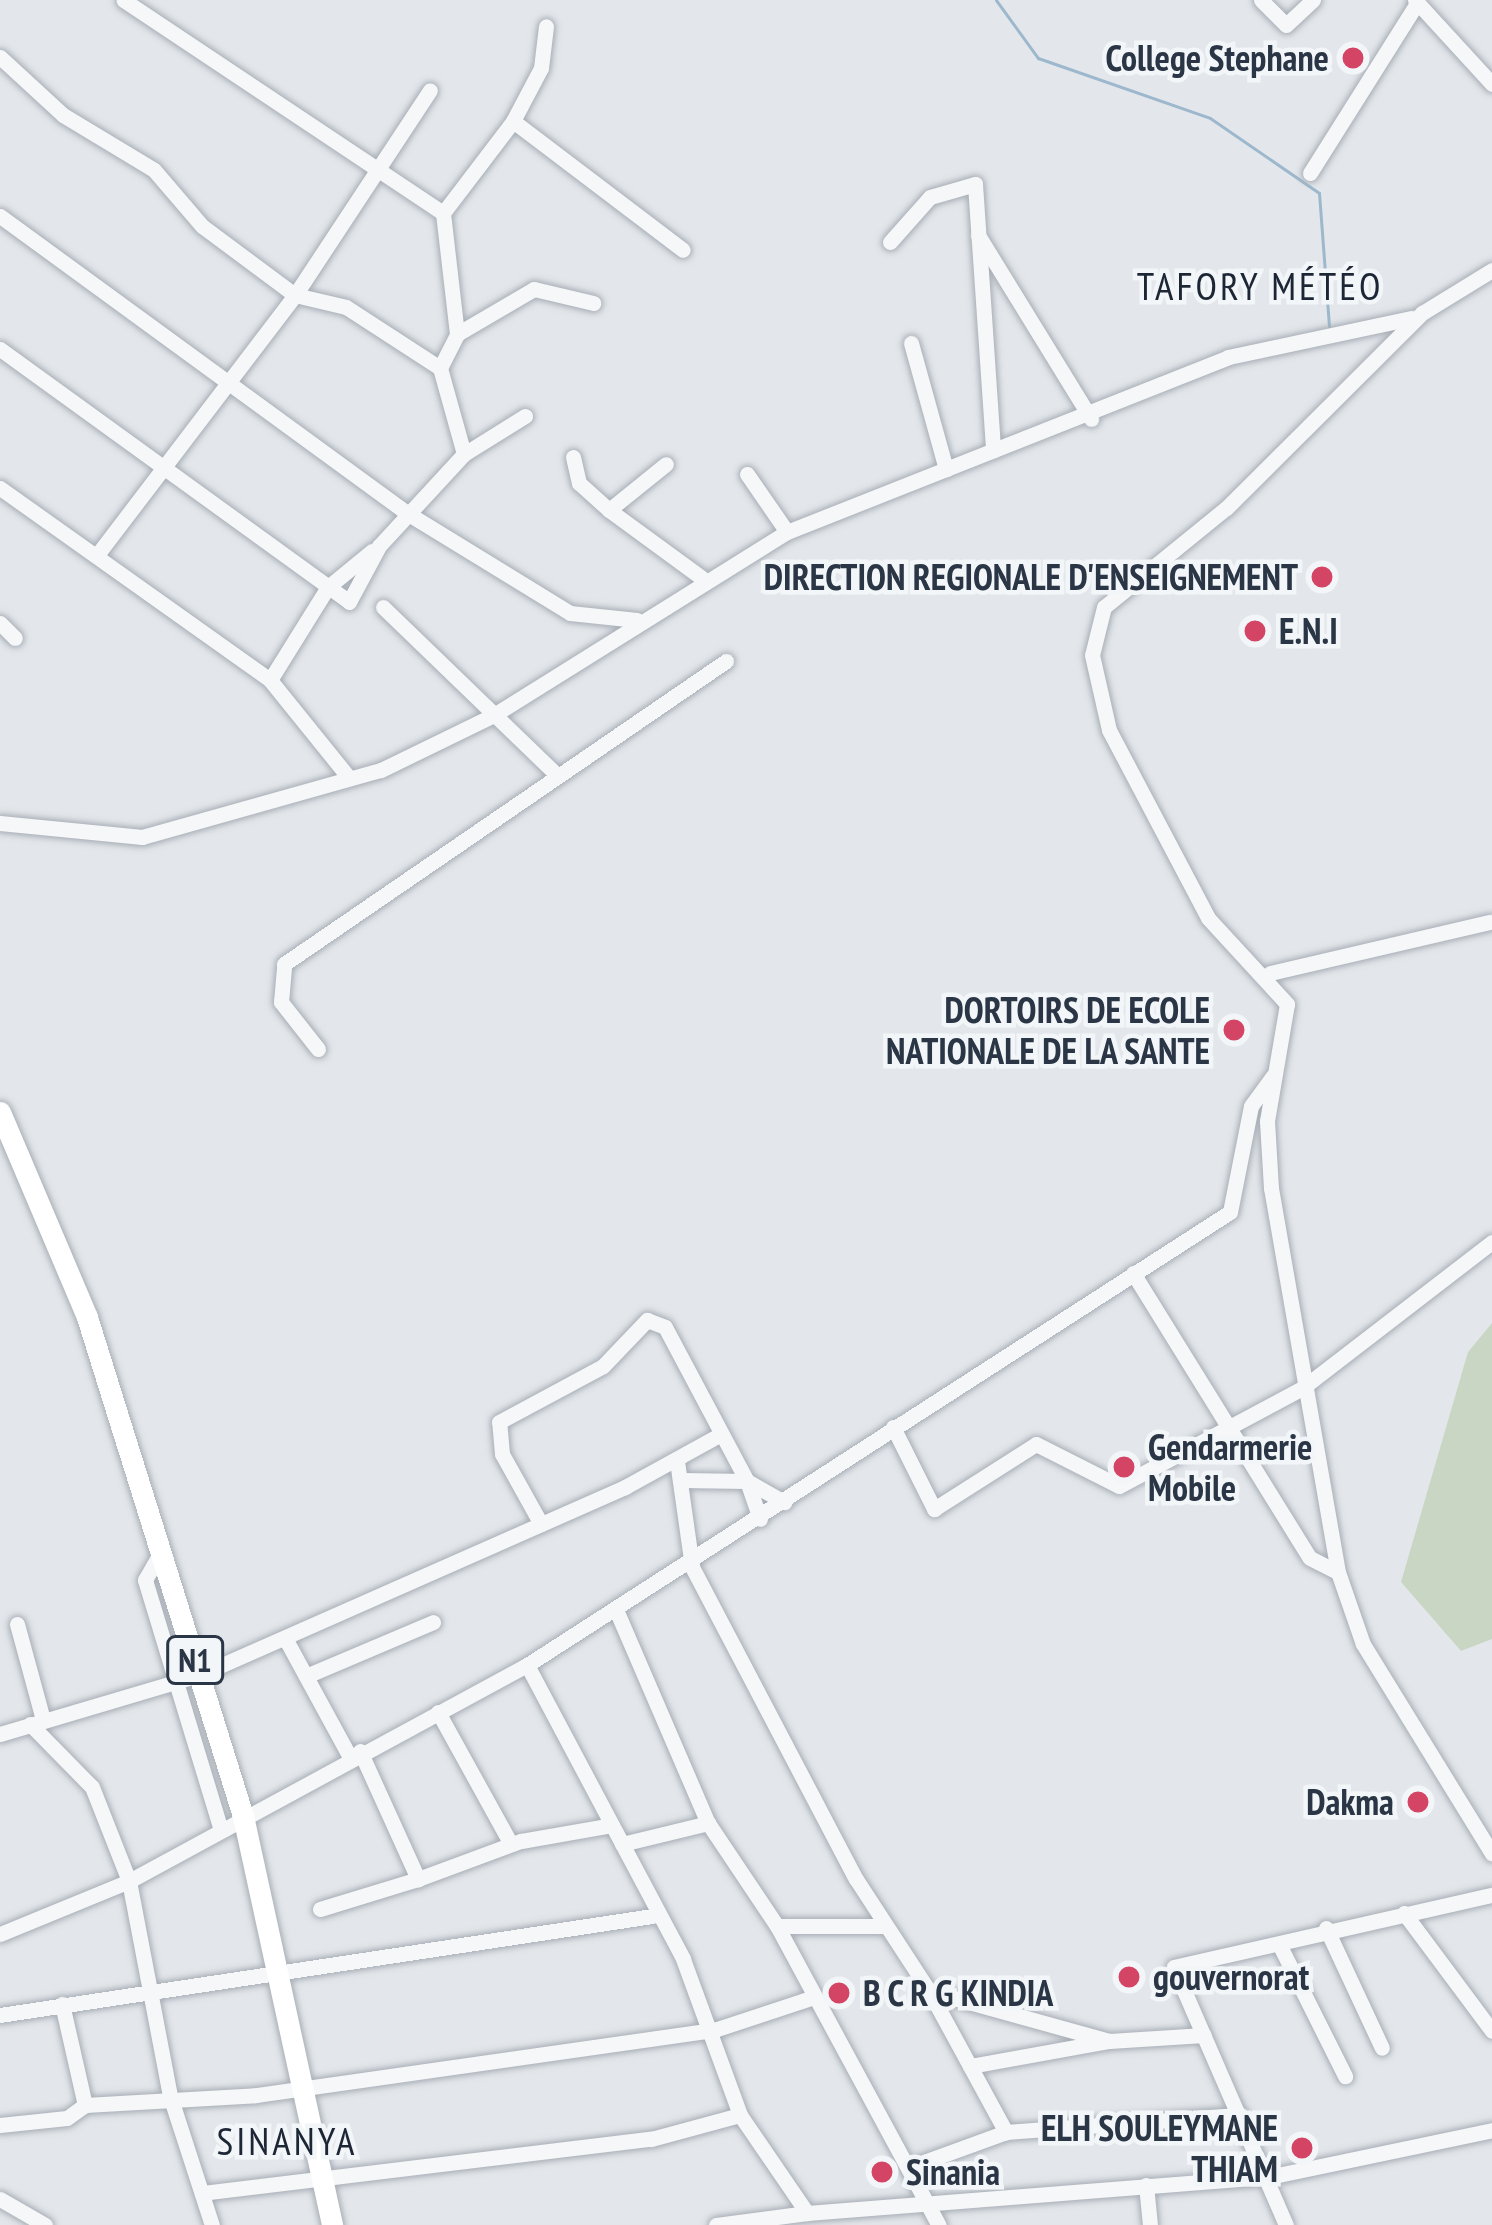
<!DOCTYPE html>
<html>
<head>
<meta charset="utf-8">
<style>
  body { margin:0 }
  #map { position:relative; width:1492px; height:2225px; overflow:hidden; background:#e3e7eb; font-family:"PT Sans Narrow",sans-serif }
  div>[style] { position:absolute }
  .green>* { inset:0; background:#c9d6c3 }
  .stream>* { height:3px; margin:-1.5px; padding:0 1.5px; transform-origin:1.5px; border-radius:1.5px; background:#9db8cd }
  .roads { filter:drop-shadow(0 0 3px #a8aeb6) drop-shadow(0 0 3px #a8aeb6) }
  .minor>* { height:15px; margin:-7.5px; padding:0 7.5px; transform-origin:7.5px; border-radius:7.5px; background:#f6f7f9 }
  .highway>* { height:21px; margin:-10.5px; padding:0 10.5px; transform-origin:10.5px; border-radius:10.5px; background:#fff }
  .dots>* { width:33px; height:33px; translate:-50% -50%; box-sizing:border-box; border:6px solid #f3f6f8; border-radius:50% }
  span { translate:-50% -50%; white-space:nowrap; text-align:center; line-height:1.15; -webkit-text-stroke:9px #f3f6f8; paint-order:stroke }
  .shield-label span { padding:3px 9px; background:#f3f6f8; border:3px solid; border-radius:9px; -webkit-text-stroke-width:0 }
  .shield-label { font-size:33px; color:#2a3645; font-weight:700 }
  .poi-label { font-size:36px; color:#2a3645; font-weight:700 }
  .right { translate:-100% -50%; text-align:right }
  .left { translate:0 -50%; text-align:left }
  .neighbourhood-label { font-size:39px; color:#1c2635; letter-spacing:3px }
</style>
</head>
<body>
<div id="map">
  <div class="green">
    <div style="clip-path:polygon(1492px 1323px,1492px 1639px,1461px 1651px,1401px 1582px,1468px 1352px)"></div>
  </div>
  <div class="stream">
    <div style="left:996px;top:0;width:72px;rotate:54.1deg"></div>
    <div style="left:1038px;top:58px;width:182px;rotate:19.2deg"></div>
    <div style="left:1210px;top:118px;width:132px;rotate:34.5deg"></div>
    <div style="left:1319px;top:193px;width:134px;rotate:85.7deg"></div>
  </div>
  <div class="roads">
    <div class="minor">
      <div style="left:1261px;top:0;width:35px;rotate:45deg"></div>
      <div style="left:1286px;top:25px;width:37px;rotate:-43deg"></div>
      <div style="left:1415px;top:0;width:114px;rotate:47.5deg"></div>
      <div style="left:0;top:57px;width:86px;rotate:42.6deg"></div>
      <div style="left:63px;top:115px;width:106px;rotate:31.1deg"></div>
      <div style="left:154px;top:170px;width:74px;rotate:49.4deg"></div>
      <div style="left:202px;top:226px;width:116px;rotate:36.6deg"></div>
      <div style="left:295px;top:295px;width:52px;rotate:13.2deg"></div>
      <div style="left:346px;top:307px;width:112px;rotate:33deg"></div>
      <div style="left:513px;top:121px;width:213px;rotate:37.2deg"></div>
      <div style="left:1310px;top:173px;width:201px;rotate:-57.8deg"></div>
      <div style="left:443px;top:213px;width:116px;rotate:-52.7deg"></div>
      <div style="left:513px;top:121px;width:60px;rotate:-62.2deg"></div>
      <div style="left:541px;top:68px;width:42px;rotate:-83.2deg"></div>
      <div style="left:0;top:216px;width:504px;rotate:36.12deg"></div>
      <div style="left:407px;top:513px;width:191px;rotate:31.5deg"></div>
      <div style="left:570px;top:613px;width:67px;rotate:6deg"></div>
      <div style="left:978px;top:235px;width:216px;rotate:58.4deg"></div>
      <div style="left:890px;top:242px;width:60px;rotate:-48.4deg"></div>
      <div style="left:930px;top:197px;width:47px;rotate:-16.1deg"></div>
      <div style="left:975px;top:184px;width:267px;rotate:86.1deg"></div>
      <div style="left:1492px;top:270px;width:82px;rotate:148.4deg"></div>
      <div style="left:1422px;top:313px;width:276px;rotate:135.1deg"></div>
      <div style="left:1226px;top:508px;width:157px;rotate:140.9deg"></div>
      <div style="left:1104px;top:607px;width:49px;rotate:104deg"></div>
      <div style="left:1092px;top:655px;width:77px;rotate:77.2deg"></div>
      <div style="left:1109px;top:730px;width:212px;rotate:62.2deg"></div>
      <div style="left:1208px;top:918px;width:117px;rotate:47.4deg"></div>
      <div style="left:1287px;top:1004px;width:119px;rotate:99.7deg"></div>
      <div style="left:1267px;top:1121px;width:67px;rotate:86.6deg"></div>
      <div style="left:1271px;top:1188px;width:390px;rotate:80.1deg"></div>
      <div style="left:1338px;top:1572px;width:76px;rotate:70.9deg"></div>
      <div style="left:1363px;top:1644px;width:246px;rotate:58.4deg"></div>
      <div style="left:457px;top:334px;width:89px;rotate:-30.3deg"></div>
      <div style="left:534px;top:289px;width:61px;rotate:13.3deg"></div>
      <div style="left:911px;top:343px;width:131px;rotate:74.5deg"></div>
      <div style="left:0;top:349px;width:431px;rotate:35.9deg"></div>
      <div style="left:349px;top:602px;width:64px;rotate:-61.8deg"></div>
      <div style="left:379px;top:546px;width:125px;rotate:-47.3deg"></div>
      <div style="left:464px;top:454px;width:89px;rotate:-105.6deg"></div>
      <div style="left:440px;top:368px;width:38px;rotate:-63deg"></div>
      <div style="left:457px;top:334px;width:122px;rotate:-96.6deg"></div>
      <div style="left:443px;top:213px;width:384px;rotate:-146.3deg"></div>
      <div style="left:464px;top:454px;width:72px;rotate:-31.9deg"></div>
      <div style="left:573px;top:457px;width:27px;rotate:77deg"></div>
      <div style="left:579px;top:483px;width:40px;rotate:42deg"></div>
      <div style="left:609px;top:510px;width:115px;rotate:36.2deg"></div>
      <div style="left:747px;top:474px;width:70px;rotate:55.4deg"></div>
      <div style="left:0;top:488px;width:331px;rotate:35.4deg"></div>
      <div style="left:270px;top:680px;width:126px;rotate:51.1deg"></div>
      <div style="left:609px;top:510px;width:73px;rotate:-38.9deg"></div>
      <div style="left:97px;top:555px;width:327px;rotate:-52.7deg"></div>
      <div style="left:295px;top:295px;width:245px;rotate:-56.6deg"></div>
      <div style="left:383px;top:607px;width:242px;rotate:44deg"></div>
      <div style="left:0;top:623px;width:21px;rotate:45deg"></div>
      <div style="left:270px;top:680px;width:110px;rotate:-58.1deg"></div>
      <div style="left:328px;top:587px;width:57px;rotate:-39.3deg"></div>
      <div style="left:0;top:823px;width:143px;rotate:5.6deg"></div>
      <div style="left:142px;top:837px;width:248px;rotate:-15.7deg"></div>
      <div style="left:381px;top:770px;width:126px;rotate:-26deg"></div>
      <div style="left:494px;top:715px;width:345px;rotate:-32deg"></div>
      <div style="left:787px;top:532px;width:474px;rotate:-21.6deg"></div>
      <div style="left:1228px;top:357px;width:188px;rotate:-12deg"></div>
      <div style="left:1270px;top:973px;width:226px;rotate:-13.1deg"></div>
      <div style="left:318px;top:1049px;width:60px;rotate:-128.2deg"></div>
      <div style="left:281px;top:1002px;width:38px;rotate:-85deg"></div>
      <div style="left:284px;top:964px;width:536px;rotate:-34.43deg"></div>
      <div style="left:1133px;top:1273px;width:335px;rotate:58.2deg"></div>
      <div style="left:1310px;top:1558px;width:31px;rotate:27deg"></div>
      <div style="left:893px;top:1427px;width:92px;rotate:63.4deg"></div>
      <div style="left:934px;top:1509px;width:121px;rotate:-32.5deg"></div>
      <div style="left:1036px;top:1444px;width:93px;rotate:26.8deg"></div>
      <div style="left:1119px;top:1486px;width:206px;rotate:-28.1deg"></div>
      <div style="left:1301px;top:1389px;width:241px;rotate:-37.6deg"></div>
      <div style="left:677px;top:1461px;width:107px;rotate:81.9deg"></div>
      <div style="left:692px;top:1567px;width:352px;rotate:62.3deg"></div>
      <div style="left:856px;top:1879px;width:134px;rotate:56.9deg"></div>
      <div style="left:929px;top:1991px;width:187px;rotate:15.5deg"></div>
      <div style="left:1109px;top:2041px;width:95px;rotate:-3.6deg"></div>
      <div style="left:682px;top:1480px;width:65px;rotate:0.9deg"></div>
      <div style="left:747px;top:1481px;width:40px;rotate:71.1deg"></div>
      <div style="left:541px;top:1524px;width:80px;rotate:-119.1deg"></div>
      <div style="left:502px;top:1454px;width:32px;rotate:-95deg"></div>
      <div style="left:499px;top:1422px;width:118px;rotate:-28.3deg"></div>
      <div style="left:603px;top:1366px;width:64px;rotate:-46.3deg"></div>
      <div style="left:647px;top:1320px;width:19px;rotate:21deg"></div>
      <div style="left:665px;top:1327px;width:174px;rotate:62deg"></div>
      <div style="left:747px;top:1481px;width:43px;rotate:29.6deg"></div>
      <div style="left:161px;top:1552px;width:32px;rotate:120deg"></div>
      <div style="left:145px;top:1580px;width:258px;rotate:73.1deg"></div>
      <div style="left:617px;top:1612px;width:230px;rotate:66.7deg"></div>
      <div style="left:708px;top:1823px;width:124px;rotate:56.2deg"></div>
      <div style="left:17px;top:1624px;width:99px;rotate:74.8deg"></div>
      <div style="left:285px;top:1638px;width:136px;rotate:61.4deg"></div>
      <div style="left:527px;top:1665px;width:333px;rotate:62deg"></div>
      <div style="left:683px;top:1959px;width:166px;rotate:69.9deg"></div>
      <div style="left:740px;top:2115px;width:119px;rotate:55.6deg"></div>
      <div style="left:807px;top:2213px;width:462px;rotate:-4.5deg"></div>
      <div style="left:1268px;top:2177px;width:229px;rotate:-11.8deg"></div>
      <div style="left:306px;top:1676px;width:138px;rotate:-23deg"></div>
      <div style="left:438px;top:1712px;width:151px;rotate:61.1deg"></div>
      <div style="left:30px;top:1724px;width:88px;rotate:45.5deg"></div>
      <div style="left:92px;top:1787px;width:101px;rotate:68.5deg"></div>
      <div style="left:129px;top:1881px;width:219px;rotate:79.2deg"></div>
      <div style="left:170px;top:2096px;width:136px;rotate:72deg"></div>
      <div style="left:0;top:1734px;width:208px;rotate:-16.5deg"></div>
      <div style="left:199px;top:1675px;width:466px;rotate:-23.8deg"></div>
      <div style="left:625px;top:1487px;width:110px;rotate:-28.9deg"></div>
      <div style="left:360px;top:1751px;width:141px;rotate:65.6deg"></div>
      <div style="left:418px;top:1879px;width:110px;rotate:-20.3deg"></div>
      <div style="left:521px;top:1841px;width:92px;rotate:-10deg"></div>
      <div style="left:622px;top:1844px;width:89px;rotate:-13.7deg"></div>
      <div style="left:320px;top:1909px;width:102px;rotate:-17deg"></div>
      <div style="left:1404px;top:1913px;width:147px;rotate:53.3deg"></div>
      <div style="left:884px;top:1926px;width:107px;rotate:180deg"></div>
      <div style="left:777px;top:1926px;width:340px;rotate:61.6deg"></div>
      <div style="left:1326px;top:1928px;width:132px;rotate:65deg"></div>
      <div style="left:0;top:1934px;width:139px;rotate:-22.3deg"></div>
      <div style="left:129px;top:1881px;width:453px;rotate:-28.5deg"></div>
      <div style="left:527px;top:1665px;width:836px;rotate:-32.8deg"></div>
      <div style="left:1230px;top:1212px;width:108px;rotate:-78.8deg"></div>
      <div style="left:1251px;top:1106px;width:37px;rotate:-54deg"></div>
      <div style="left:1279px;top:1944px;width:148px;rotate:63.4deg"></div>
      <div style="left:929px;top:1991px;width:161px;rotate:61.4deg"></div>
      <div style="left:62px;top:2004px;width:104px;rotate:77.2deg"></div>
      <div style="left:85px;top:2105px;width:171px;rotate:-3.3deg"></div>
      <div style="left:256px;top:2095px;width:463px;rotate:-8.1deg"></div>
      <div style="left:714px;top:2030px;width:99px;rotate:-18.3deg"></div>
      <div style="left:0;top:2015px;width:659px;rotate:-8.63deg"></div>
      <div style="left:970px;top:2066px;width:141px;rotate:-10.2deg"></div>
      <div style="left:0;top:2125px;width:67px;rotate:-6deg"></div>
      <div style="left:67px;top:2118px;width:22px;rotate:-36deg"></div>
      <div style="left:910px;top:2167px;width:102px;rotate:-20deg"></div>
      <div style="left:1006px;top:2132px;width:235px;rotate:-4.2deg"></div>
      <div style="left:1146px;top:2185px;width:40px;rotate:84.3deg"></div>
      <div style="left:202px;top:2193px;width:452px;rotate:-6.9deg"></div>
      <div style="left:651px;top:2139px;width:92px;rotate:-15.1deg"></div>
      <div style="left:0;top:2199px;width:52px;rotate:30deg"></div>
      <div style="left:716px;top:2225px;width:92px;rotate:-7.5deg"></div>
      <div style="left:1286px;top:2225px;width:281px;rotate:-113.5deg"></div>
      <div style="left:1174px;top:1967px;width:326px;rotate:-12.8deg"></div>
    </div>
    <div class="highway">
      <div style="left:0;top:1112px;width:223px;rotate:67deg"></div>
      <div style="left:87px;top:1317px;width:523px;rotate:72.64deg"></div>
      <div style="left:243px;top:1816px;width:419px;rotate:77.7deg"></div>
    </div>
  </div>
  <div class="dots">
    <div style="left:1353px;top:58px;background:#d44465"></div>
    <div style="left:1322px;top:577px;background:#d44465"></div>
    <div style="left:1255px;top:631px;background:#d44465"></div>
    <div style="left:1234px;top:1030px;background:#d44465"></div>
    <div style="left:1124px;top:1467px;background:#d44465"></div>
    <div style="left:1418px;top:1802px;background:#d44465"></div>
    <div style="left:1129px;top:1977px;background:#d44465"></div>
    <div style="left:839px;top:1993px;background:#d44465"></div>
    <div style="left:1302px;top:2148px;background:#d44465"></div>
    <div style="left:882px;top:2172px;background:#d44465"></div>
  </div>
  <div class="shield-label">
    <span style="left:195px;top:1660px">N1</span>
  </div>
  <div class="poi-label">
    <span class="right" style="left:1329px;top:58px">College Stephane</span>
    <span class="right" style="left:1298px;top:577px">DIRECTION REGIONALE D'ENSEIGNEMENT</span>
    <span class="left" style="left:1279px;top:631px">E.N.I</span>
    <span class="right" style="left:1210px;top:1030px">DORTOIRS DE ECOLE<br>NATIONALE DE LA SANTE</span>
    <span class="left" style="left:1148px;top:1467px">Gendarmerie<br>Mobile</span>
    <span class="right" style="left:1394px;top:1802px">Dakma</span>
    <span class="left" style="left:1153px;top:1977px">gouvernorat</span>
    <span class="left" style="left:863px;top:1993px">B C R G KINDIA</span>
    <span class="right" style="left:1278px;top:2148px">ELH SOULEYMANE<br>THIAM</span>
    <span class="left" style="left:906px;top:2172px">Sinania</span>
  </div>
  <div class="neighbourhood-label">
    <span style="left:1260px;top:286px">TAFORY MÉTÉO</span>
    <span style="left:287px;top:2141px">SINANYA</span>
  </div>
</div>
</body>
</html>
